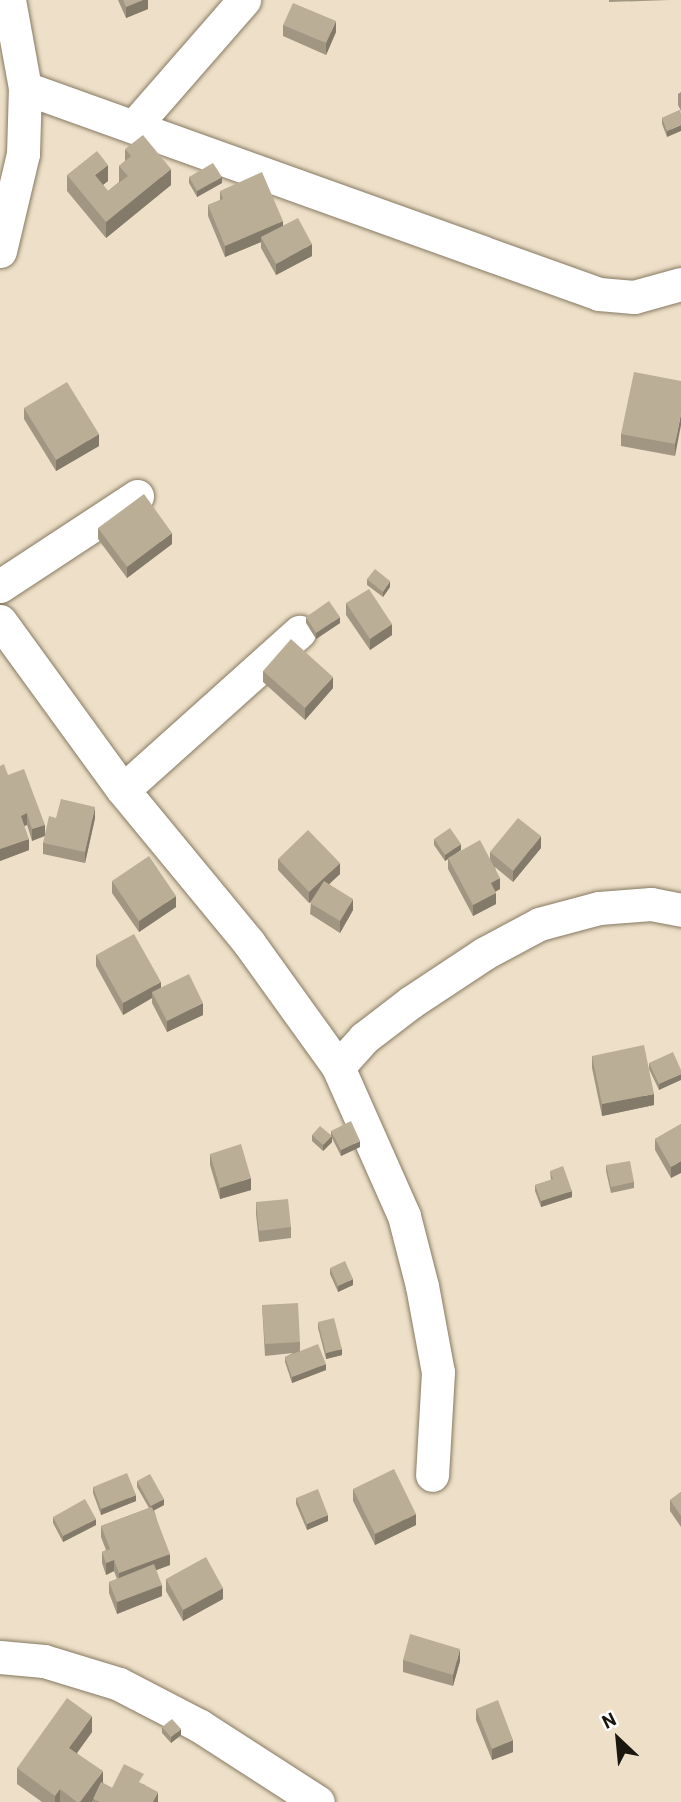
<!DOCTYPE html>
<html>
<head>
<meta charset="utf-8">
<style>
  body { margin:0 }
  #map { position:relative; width:681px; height:1802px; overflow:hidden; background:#eee0c8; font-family:Barlow,sans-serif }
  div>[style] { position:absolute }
  .roads { filter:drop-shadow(0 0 2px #867963) drop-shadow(0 0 2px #867963) }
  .minor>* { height:33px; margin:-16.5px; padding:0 16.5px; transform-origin:16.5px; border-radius:16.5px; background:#fff }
  .wall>* { inset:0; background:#a19682 }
  .shaded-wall>* { inset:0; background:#837a6a }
  .building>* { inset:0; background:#bbae97 }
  span { translate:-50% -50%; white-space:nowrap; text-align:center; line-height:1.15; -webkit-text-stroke:5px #fff; paint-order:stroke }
  .north { position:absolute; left:583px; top:1704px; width:70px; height:70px; -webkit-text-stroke:5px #fff; paint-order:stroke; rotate:334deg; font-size:19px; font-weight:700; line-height:28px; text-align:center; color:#1c170e }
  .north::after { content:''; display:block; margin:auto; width:24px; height:32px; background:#1c170e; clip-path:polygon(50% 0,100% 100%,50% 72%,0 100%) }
</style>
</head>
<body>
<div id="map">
  <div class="roads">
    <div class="minor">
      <div style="left:25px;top:88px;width:610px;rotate:19.74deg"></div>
      <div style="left:599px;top:294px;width:35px;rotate:5deg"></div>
      <div style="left:634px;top:297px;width:49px;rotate:-15.5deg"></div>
      <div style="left:135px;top:125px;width:166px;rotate:-48.9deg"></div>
      <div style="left:0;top:251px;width:100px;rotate:-76.7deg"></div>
      <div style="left:23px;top:154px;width:66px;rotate:-88.3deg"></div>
      <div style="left:25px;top:88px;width:89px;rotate:-100.3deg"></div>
      <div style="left:0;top:586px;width:164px;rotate:-33.3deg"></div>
      <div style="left:0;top:621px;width:209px;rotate:54deg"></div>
      <div style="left:123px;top:790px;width:198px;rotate:50.5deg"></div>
      <div style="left:249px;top:943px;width:153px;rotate:54.3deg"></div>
      <div style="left:338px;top:1067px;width:163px;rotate:66.1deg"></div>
      <div style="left:404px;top:1216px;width:72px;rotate:75.6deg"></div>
      <div style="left:422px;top:1286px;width:87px;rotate:79.5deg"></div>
      <div style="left:438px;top:1372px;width:103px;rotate:93.3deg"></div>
      <div style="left:123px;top:790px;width:237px;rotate:-41.9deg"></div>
      <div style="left:338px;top:1067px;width:39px;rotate:-48deg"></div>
      <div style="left:364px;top:1038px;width:59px;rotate:-37.5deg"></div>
      <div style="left:411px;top:1002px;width:89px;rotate:-33.5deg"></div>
      <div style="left:485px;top:953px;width:61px;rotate:-28.2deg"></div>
      <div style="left:539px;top:924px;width:62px;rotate:-14.9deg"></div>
      <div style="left:599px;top:908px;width:52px;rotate:-4.4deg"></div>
      <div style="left:651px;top:904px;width:31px;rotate:11deg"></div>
      <div style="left:0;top:1657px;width:44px;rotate:5.2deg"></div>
      <div style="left:44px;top:1661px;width:78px;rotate:17deg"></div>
      <div style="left:119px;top:1684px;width:91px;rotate:27.4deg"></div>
      <div style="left:200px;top:1726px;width:140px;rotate:32.8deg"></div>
    </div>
  </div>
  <div class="wall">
    <div style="clip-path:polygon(118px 0,148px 0,148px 9px,126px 18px)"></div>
    <div style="clip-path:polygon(609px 0,670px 0,609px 2px)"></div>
    <div style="clip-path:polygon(283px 25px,336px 32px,326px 55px,283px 36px)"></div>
    <div style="clip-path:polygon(681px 92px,681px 111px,678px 105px,678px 94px)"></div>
    <div style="clip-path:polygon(680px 110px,667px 137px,662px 124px,662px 118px)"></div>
    <div style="clip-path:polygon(125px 149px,171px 185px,106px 238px,67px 191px,67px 175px,108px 181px,103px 185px,108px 191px,119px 182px,119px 166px,125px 161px)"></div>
    <div style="clip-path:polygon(189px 177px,222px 183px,197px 197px,189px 183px)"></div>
    <div style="clip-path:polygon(220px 191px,283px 225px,312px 256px,276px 275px,261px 248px,261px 242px,225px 257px,208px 216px,208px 205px,220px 200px)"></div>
    <div style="clip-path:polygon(681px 381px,675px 456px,621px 446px,621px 434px)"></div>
    <div style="clip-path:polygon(24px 408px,99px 446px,56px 471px,24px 419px)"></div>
    <div style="clip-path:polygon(98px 528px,172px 544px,127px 578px,98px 539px)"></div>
    <div style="clip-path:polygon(367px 579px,390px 587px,383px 597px,367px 585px)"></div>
    <div style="clip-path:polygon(346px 603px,392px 635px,370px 650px,346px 615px)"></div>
    <div style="clip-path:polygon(306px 617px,340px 623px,316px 639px,306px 623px)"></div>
    <div style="clip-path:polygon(263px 671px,333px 688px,305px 720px,263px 682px)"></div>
    <div style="clip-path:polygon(0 766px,8px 775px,45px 825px,32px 841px,27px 825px,24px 826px,29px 850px,0 861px)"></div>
    <div style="clip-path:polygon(56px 818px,95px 818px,85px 863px,43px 854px,43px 843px)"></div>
    <div style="clip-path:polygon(434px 839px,461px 850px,455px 854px,490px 859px,490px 852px,541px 848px,513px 882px,495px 867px,500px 889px,495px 892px,496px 904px,473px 916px,448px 869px,448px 859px,445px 861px,434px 845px)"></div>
    <div style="clip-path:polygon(278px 859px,340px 874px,329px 884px,353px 910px,340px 933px,310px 914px,311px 902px,309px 903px,278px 870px)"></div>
    <div style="clip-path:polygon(112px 881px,176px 907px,139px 932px,112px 893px)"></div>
    <div style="clip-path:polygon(96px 955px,161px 988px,203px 1015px,167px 1032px,152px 1003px,152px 998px,123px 1015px,96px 966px)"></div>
    <div style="clip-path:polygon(592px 1056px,654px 1105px,602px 1116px,592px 1068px)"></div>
    <div style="clip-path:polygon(649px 1063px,681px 1070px,659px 1090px,649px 1069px)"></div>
    <div style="clip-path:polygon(681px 1124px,671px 1178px,655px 1150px,655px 1139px)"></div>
    <div style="clip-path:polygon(331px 1131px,360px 1147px,341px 1156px,332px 1138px,332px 1142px,323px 1151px,312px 1141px,312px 1135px,331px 1136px)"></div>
    <div style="clip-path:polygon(210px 1154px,251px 1190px,220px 1199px,210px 1165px)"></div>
    <div style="clip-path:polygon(606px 1165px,634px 1182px,634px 1188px,611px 1193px,606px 1171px)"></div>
    <div style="clip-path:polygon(550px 1171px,572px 1197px,541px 1207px,535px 1191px,535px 1185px,551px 1180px)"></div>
    <div style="clip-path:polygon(256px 1202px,291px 1227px,291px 1238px,259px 1242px,256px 1214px)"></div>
    <div style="clip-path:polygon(330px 1268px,353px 1285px,338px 1292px,330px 1274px)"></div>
    <div style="clip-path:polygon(262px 1305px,300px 1342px,300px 1351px,326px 1370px,292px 1383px,285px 1362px,285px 1357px,293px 1353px,265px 1356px)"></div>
    <div style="clip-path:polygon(318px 1322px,342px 1355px,326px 1359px,318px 1328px)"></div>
    <div style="clip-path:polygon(137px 1481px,164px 1505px,154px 1510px,170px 1565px,156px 1570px,162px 1596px,117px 1614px,109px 1593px,109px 1582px,117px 1579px,114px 1571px,106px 1575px,102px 1563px,102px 1552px,106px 1550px,101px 1537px,101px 1526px,149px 1508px,137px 1487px)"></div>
    <div style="clip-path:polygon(93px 1487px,136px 1501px,101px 1515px,93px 1493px)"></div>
    <div style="clip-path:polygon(353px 1489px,416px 1525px,375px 1545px,353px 1501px)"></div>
    <div style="clip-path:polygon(681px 1492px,681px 1527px,670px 1511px,670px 1500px)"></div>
    <div style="clip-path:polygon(296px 1498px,328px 1521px,307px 1530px,296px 1504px)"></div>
    <div style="clip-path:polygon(53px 1517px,96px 1525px,63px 1542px,53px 1523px)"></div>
    <div style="clip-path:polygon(166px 1579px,223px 1599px,183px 1621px,166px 1591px)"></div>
    <div style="clip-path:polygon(403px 1660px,460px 1661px,453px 1686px,403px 1672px)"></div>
    <div style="clip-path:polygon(476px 1709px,513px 1752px,492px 1760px,476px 1720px)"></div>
    <div style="clip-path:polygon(162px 1727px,181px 1735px,171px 1743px,162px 1733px)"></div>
    <div style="clip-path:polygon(92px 1732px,77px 1753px,103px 1783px,112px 1788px,144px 1784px,158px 1802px,93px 1802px,93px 1800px,92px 1802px,42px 1802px,17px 1784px,17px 1768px)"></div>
  </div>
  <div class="shaded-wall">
    <div style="clip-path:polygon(143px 0,148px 0,148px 9px,126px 18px,126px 7px)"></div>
    <div style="clip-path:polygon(336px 21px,336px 32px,326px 55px,326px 43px)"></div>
    <div style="clip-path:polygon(681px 125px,681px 131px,667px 137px,667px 131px)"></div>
    <div style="clip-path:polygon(108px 165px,108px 181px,95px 191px,95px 175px)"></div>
    <div style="clip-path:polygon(171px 169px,171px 185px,106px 238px,106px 222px)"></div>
    <div style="clip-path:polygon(222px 177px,222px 183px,197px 197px,197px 191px)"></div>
    <div style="clip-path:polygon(283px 221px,283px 233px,261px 237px,261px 242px,225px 257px,225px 246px)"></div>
    <div style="clip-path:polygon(312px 244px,312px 256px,276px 275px,276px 264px)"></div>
    <div style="clip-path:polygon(681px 414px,681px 425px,675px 456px,675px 444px)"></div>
    <div style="clip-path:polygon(99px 434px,99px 446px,56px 471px,56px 460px)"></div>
    <div style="clip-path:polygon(172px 533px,172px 544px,127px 578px,127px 567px)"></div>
    <div style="clip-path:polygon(390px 581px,390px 587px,383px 597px,383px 592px)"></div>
    <div style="clip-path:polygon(340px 617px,340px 623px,316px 639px,316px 633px)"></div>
    <div style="clip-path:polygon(392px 624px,392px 635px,370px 650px,370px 639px)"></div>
    <div style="clip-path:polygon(333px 677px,333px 688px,305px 720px,305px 708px)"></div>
    <div style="clip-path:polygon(95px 807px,95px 818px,85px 863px,85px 852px)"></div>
    <div style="clip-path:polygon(27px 813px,27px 825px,21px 827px,21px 816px)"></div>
    <div style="clip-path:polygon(45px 825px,45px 836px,32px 841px,32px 829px)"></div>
    <div style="clip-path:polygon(541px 836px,541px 848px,513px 882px,513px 871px)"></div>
    <div style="clip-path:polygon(29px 839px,29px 850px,0 861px,0 849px)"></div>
    <div style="clip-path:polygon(461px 844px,461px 850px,445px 861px,445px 855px)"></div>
    <div style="clip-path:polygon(340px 863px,340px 874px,309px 903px,309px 892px)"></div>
    <div style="clip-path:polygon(500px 878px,500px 889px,491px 894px,491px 883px)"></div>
    <div style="clip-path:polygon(496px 893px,496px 904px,473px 916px,473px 905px)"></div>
    <div style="clip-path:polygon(176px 896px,176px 907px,139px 932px,139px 921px)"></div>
    <div style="clip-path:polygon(353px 899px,353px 910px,340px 933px,340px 921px)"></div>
    <div style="clip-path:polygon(161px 982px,161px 994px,152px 992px,152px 998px,123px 1015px,123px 1003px)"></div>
    <div style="clip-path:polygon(203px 1003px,203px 1015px,167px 1032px,167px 1021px)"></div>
    <div style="clip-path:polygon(681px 1074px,681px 1080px,659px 1090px,659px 1084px)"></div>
    <div style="clip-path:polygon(654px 1094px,654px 1105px,602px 1116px,602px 1104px)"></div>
    <div style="clip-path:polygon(332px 1136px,332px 1142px,323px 1151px,323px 1145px)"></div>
    <div style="clip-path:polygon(360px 1141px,360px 1147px,341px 1156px,341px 1150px)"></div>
    <div style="clip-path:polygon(681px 1161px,681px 1173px,671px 1178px,671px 1167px)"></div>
    <div style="clip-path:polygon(251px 1178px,251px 1190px,220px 1199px,220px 1188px)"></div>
    <div style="clip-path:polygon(572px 1191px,572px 1197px,541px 1207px,541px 1201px)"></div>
    <div style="clip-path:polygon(353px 1279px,353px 1285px,338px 1292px,338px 1286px)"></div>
    <div style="clip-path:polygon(342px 1349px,342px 1355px,326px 1359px,326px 1353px)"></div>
    <div style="clip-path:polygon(326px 1364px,326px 1370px,292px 1383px,292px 1377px)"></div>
    <div style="clip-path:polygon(136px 1495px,136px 1501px,101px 1515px,101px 1509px)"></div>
    <div style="clip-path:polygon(164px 1499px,164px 1505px,151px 1512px,151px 1506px)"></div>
    <div style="clip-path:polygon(416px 1514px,416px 1525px,375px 1545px,375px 1534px)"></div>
    <div style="clip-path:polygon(328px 1515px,328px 1521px,307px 1530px,307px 1524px)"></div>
    <div style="clip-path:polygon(96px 1519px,96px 1525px,63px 1542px,63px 1536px)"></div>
    <div style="clip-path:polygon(170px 1554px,170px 1565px,119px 1584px,119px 1573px)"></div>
    <div style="clip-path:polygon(114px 1560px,114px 1571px,106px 1575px,106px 1563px)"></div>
    <div style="clip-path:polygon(162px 1585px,162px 1596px,117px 1614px,117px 1602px)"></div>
    <div style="clip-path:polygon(223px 1588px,223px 1599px,183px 1621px,183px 1610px)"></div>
    <div style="clip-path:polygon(460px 1649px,460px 1661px,453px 1686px,453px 1675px)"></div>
    <div style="clip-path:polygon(92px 1716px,92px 1732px,69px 1764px,69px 1748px)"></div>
    <div style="clip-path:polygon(181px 1729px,181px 1735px,171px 1743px,171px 1737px)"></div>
    <div style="clip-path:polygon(513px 1740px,513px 1752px,492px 1760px,492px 1749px)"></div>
    <div style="clip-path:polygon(103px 1771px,103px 1787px,92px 1802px,80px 1802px)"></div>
    <div style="clip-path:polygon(60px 1789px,60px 1802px,55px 1802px,55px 1796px)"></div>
    <div style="clip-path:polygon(158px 1792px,158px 1802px,153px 1802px)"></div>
  </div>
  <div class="building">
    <div style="clip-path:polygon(123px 0,143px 0,126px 7px)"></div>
    <div style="clip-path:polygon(293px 3px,336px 21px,326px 43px,283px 25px)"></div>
    <div style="clip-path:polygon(680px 110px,681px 114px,681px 125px,667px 131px,662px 118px)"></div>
    <div style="clip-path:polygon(143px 135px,171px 169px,106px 222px,67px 175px,97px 151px,108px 165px,95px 175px,108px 191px,128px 176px,119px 166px,131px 156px,125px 149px)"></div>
    <div style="clip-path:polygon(213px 163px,222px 177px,197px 191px,189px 177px)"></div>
    <div style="clip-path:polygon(262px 172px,283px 221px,225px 246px,208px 205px,223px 199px,220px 191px)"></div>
    <div style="clip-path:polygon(298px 218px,312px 244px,276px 264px,261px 237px)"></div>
    <div style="clip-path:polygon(634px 372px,681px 381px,681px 414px,675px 444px,621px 434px)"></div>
    <div style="clip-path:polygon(67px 382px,99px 434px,56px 460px,24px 408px)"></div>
    <div style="clip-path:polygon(144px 494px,172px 533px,127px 567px,98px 528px)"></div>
    <div style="clip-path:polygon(375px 569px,390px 581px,383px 592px,367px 579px)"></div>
    <div style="clip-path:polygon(369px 589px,392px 624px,370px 639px,346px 603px)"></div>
    <div style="clip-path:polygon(329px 601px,340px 617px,316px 633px,306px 617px)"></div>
    <div style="clip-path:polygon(291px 639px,333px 677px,305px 708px,263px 671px)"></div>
    <div style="clip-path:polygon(4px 764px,8px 775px,24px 769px,45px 825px,32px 829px,27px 813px,21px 816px,29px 839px,0 849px,0 766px)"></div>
    <div style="clip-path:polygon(61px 799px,95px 807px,85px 852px,43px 843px,49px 816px,56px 818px)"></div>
    <div style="clip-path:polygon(518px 818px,541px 836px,513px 871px,490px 852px)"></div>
    <div style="clip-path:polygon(450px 828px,461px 844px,445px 855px,434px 839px)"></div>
    <div style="clip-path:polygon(308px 830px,340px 863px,309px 892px,278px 859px)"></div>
    <div style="clip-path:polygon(480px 840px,500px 878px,491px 883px,496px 893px,473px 905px,448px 858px)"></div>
    <div style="clip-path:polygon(149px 856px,176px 896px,139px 921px,112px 881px)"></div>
    <div style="clip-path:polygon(324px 881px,353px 899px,340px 921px,310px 903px)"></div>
    <div style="clip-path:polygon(134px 934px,161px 982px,123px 1003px,96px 955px)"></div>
    <div style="clip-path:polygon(189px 974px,203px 1003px,167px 1021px,152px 992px)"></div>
    <div style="clip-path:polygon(644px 1045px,654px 1094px,602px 1104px,592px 1056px)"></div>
    <div style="clip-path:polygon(673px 1052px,681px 1070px,681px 1074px,659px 1084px,649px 1063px)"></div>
    <div style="clip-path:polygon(351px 1121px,360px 1141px,341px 1150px,331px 1131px)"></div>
    <div style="clip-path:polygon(681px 1124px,681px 1161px,671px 1167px,655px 1139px)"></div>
    <div style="clip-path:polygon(320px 1126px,332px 1136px,323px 1145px,312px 1135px)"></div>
    <div style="clip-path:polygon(241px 1144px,251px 1178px,220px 1188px,210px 1154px)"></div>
    <div style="clip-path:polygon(630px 1161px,634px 1182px,611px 1187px,606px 1165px)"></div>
    <div style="clip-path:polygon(563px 1166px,572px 1191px,541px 1201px,535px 1185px,553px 1179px,550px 1171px)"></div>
    <div style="clip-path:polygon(288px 1199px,291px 1227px,259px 1231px,256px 1202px)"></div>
    <div style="clip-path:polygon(345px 1261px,353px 1279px,338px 1286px,330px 1268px)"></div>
    <div style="clip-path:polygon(298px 1303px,300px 1342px,265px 1344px,262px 1305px)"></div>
    <div style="clip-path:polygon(334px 1318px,342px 1349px,326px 1353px,318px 1322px)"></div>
    <div style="clip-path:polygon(318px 1344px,326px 1364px,292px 1377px,285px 1357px)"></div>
    <div style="clip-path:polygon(394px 1469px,416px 1514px,375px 1534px,353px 1489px)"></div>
    <div style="clip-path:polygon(127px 1473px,136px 1495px,101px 1509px,93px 1487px)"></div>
    <div style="clip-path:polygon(150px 1474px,164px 1499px,151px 1506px,137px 1481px)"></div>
    <div style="clip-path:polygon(318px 1489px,328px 1515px,307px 1524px,296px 1498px)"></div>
    <div style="clip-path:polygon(681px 1492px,681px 1516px,670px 1500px)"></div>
    <div style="clip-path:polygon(85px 1499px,96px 1519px,63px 1536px,53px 1517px)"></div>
    <div style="clip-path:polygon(152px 1507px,170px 1554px,119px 1573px,114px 1560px,106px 1563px,102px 1552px,110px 1549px,101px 1526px)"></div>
    <div style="clip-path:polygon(206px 1557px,223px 1588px,183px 1610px,166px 1579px)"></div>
    <div style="clip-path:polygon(154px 1564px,162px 1585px,117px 1602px,109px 1582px)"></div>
    <div style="clip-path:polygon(410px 1634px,460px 1649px,453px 1675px,403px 1660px)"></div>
    <div style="clip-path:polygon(67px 1698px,92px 1716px,69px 1748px,103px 1771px,80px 1802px,77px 1802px,60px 1789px,55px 1796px,17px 1768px)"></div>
    <div style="clip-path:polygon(498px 1700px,513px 1740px,492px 1749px,476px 1709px)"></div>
    <div style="clip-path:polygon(172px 1719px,181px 1729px,171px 1737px,162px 1727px)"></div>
    <div style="clip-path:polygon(124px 1764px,144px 1774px,139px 1782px,158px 1792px,153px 1802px,100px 1802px,93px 1799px,101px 1782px,112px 1788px)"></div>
  </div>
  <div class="north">N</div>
</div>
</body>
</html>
